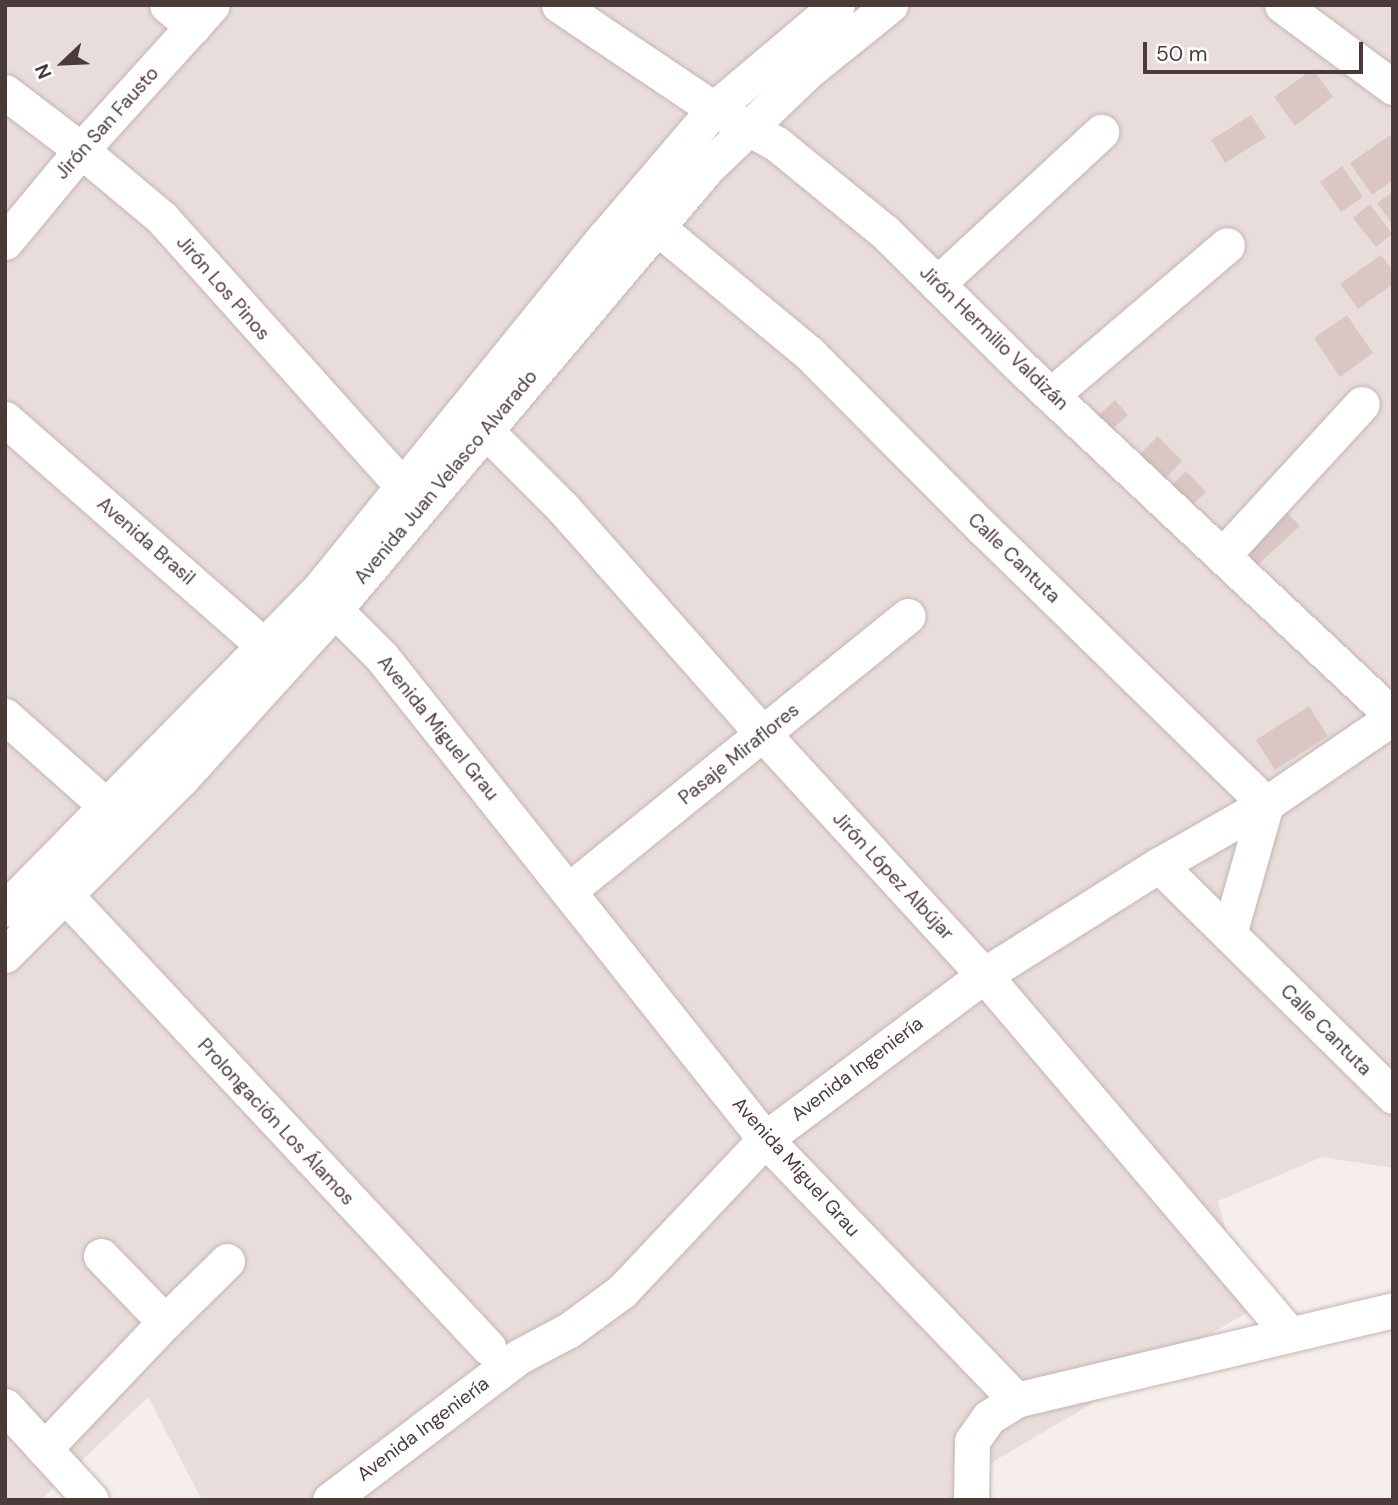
<!DOCTYPE html>
<html>
<head>
<meta charset="utf-8">
<style>
  body { margin:0 }
  #map { position:relative; width:1398px; height:1505px; overflow:hidden; background:#f6eeec; font-family:"DM Sans",sans-serif }
  div>[style] { position:absolute }
  .residential>* { inset:0; background:#e9dddb }
  .building>* { inset:0; background:#dac7c5 }
  .roads { filter:drop-shadow(0 0 2px #c4b4b2) drop-shadow(0 0 2px #c4b4b2) }
  .minor>* { height:35px; margin:-17.5px; padding:0 17.5px; transform-origin:17.5px; border-radius:17.5px; background:#fff }
  span { translate:-50% -50%; white-space:nowrap; text-align:center; line-height:1.15; -webkit-text-stroke:6px #fff; paint-order:stroke }
  .street-label { font-size:19px; color:#4a3b3a }
  .frame { position:absolute; inset:0; border:7px solid #4a3b3a; pointer-events:none }
  .north { position:absolute; left:28px; top:28px; width:70px; height:70px; -webkit-text-stroke:5px #fff; paint-order:stroke; rotate:247deg; font-size:19px; font-weight:700; line-height:28px; text-align:center; color:#4a3b3a }
  .north::after { content:''; display:block; margin:auto; width:24px; height:32px; background:#4a3b3a; clip-path:polygon(50% 0,100% 100%,50% 72%,0 100%) }
  .scale { position:absolute; left:1143px; top:42px; width:220px; height:32px; box-sizing:border-box; border:4px solid #4a3b3a; border-top:0; padding-left:9px; font-size:21px; line-height:24px; white-space:nowrap; color:#4a3b3a; -webkit-text-stroke:5px #fff; paint-order:stroke }
</style>
</head>
<body>
<div id="map">
  <div class="residential">
    <div style="clip-path:polygon(5px 5px,1393px 5px,1393px 1168px,1322px 1157px,1218px 1201px,1248px 1312px,984px 1467px,988px 1500px,202px 1500px,148px 1397px,41px 1500px,5px 1500px)"></div>
  </div>
  <div class="building">
    <div style="clip-path:polygon(1313px 69px,1333px 97px,1295px 126px,1274px 97px)"></div>
    <div style="clip-path:polygon(1251px 115px,1266px 137px,1225px 163px,1211px 140px)"></div>
    <div style="clip-path:polygon(1390px 135px,1393px 140px,1393px 180px,1372px 195px,1350px 163px)"></div>
    <div style="clip-path:polygon(1342px 166px,1363px 197px,1341px 212px,1320px 182px)"></div>
    <div style="clip-path:polygon(1393px 192px,1393px 225px,1377px 203px)"></div>
    <div style="clip-path:polygon(1370px 204px,1392px 234px,1376px 247px,1353px 218px)"></div>
    <div style="clip-path:polygon(1381px 255px,1393px 271px,1393px 284px,1358px 309px,1340px 284px)"></div>
    <div style="clip-path:polygon(1347px 315px,1373px 353px,1340px 377px,1314px 338px)"></div>
    <div style="clip-path:polygon(1115px 400px,1128px 415px,1104px 437px,1091px 422px)"></div>
    <div style="clip-path:polygon(1158px 436px,1182px 461px,1156px 488px,1131px 463px)"></div>
    <div style="clip-path:polygon(1186px 471px,1206px 492px,1183px 514px,1163px 494px)"></div>
    <div style="clip-path:polygon(1282px 507px,1300px 526px,1252px 570px,1235px 551px)"></div>
    <div style="clip-path:polygon(1309px 706px,1328px 736px,1275px 770px,1256px 740px)"></div>
  </div>
  <div class="roads">
    <div class="minor">
      <div style="left:167px;top:5px;width:34px;rotate:40deg"></div>
      <div style="left:559px;top:5px;width:187px;rotate:33.9deg"></div>
      <div style="left:714px;top:109px;width:72px;rotate:29.1deg"></div>
      <div style="left:777px;top:144px;width:139px;rotate:39.2deg"></div>
      <div style="left:885px;top:232px;width:190px;rotate:44.8deg"></div>
      <div style="left:1020px;top:366px;width:511px;rotate:43.18deg"></div>
      <div style="left:1282px;top:5px;width:138px;rotate:36.5deg"></div>
      <div style="left:5px;top:92px;width:96px;rotate:37.3deg"></div>
      <div style="left:81px;top:150px;width:106px;rotate:40deg"></div>
      <div style="left:162px;top:218px;width:385px;rotate:48.1deg"></div>
      <div style="left:657px;top:227px;width:197px;rotate:39.7deg"></div>
      <div style="left:809px;top:353px;width:248px;rotate:45.2deg"></div>
      <div style="left:984px;top:529px;width:394px;rotate:44.3deg"></div>
      <div style="left:1266px;top:804px;width:135px;rotate:105.9deg"></div>
      <div style="left:5px;top:242px;width:119px;rotate:-50.4deg"></div>
      <div style="left:81px;top:150px;width:195px;rotate:-47.9deg"></div>
      <div style="left:937px;top:284px;width:224px;rotate:-42.8deg"></div>
      <div style="left:1051px;top:395px;width:231px;rotate:-40.4deg"></div>
      <div style="left:5px;top:419px;width:369px;rotate:41.2deg"></div>
      <div style="left:485px;top:430px;width:110px;rotate:45deg"></div>
      <div style="left:563px;top:508px;width:303px;rotate:48.5deg"></div>
      <div style="left:764px;top:735px;width:326px;rotate:47.5deg"></div>
      <div style="left:984px;top:975px;width:471px;rotate:49.6deg"></div>
      <div style="left:1223px;top:555px;width:205px;rotate:-47.4deg"></div>
      <div style="left:318px;top:593px;width:89px;rotate:45deg"></div>
      <div style="left:381px;top:656px;width:617px;rotate:51.51deg"></div>
      <div style="left:765px;top:1139px;width:362px;rotate:46.1deg"></div>
      <div style="left:5px;top:716px;width:137px;rotate:41.7deg"></div>
      <div style="left:1159px;top:865px;width:329px;rotate:44.6deg"></div>
      <div style="left:568px;top:891px;width:437px;rotate:-39deg"></div>
      <div style="left:66px;top:896px;width:618px;rotate:46.9deg"></div>
      <div style="left:5px;top:909px;width:445px;rotate:-45.5deg"></div>
      <div style="left:317px;top:592px;width:456px;rotate:-51deg"></div>
      <div style="left:604px;top:238px;width:170px;rotate:-49.5deg"></div>
      <div style="left:714px;top:109px;width:161px;rotate:-40.2deg"></div>
      <div style="left:5px;top:955px;width:249px;rotate:-45deg"></div>
      <div style="left:181px;top:779px;width:229px;rotate:-47.8deg"></div>
      <div style="left:335px;top:609px;width:577px;rotate:-49.85deg"></div>
      <div style="left:707px;top:168px;width:139px;rotate:-43.8deg"></div>
      <div style="left:807px;top:72px;width:107px;rotate:-38.9deg"></div>
      <div style="left:165px;top:1322px;width:87px;rotate:-44.5deg"></div>
      <div style="left:5px;top:1406px;width:127px;rotate:47.5deg"></div>
      <div style="left:44px;top:1449px;width:175px;rotate:-46.4deg"></div>
      <div style="left:165px;top:1322px;width:92px;rotate:-134.1deg"></div>
      <div style="left:330px;top:1500px;width:238px;rotate:-37.2deg"></div>
      <div style="left:520px;top:1356px;width:55px;rotate:-28deg"></div>
      <div style="left:569px;top:1330px;width:66px;rotate:-36.3deg"></div>
      <div style="left:622px;top:1291px;width:209px;rotate:-46.7deg"></div>
      <div style="left:765px;top:1139px;width:274px;rotate:-36.8deg"></div>
      <div style="left:984px;top:975px;width:207px;rotate:-32.2deg"></div>
      <div style="left:1159px;top:865px;width:123px;rotate:-29.7deg"></div>
      <div style="left:1266px;top:804px;width:154px;rotate:-34.4deg"></div>
      <div style="left:971px;top:1500px;width:59px;rotate:-89deg"></div>
      <div style="left:972px;top:1441px;width:29px;rotate:-55deg"></div>
      <div style="left:989px;top:1417px;width:32px;rotate:-32deg"></div>
      <div style="left:1016px;top:1400px;width:388px;rotate:-13.4deg"></div>
    </div>
  </div>
  <div class="street-label">
    <span style="left:107px;top:123px;rotate:-48deg">Jirón San Fausto</span>
    <span style="left:223px;top:288px;rotate:49deg">Jirón Los Pinos</span>
    <span style="left:994px;top:338px;rotate:44deg">Jirón Hermilio Valdizán</span>
    <span style="left:446px;top:477px;rotate:-50deg">Avenida Juan Velasco Alvarado</span>
    <span style="left:146px;top:541px;rotate:41deg">Avenida Brasil</span>
    <span style="left:1014px;top:558px;rotate:44deg">Calle Cantuta</span>
    <span style="left:438px;top:728px;rotate:51deg">Avenida Miguel Grau</span>
    <span style="left:739px;top:754px;rotate:-39deg">Pasaje Miraflores</span>
    <span style="left:893px;top:876px;rotate:47deg">Jirón López Albújar</span>
    <span style="left:1326px;top:1030px;rotate:45deg">Calle Cantuta</span>
    <span style="left:857px;top:1069px;rotate:-37deg">Avenida Ingeniería</span>
    <span style="left:276px;top:1122px;rotate:47deg">Prolongación Los Álamos</span>
    <span style="left:796px;top:1167px;rotate:48deg">Avenida Miguel Grau</span>
    <span style="left:423px;top:1429px;rotate:-37deg">Avenida Ingeniería</span>
  </div>
  <div class="frame"></div>
  <div class="north">N</div>
  <div class="scale">50 m</div>
</div>
</body>
</html>
